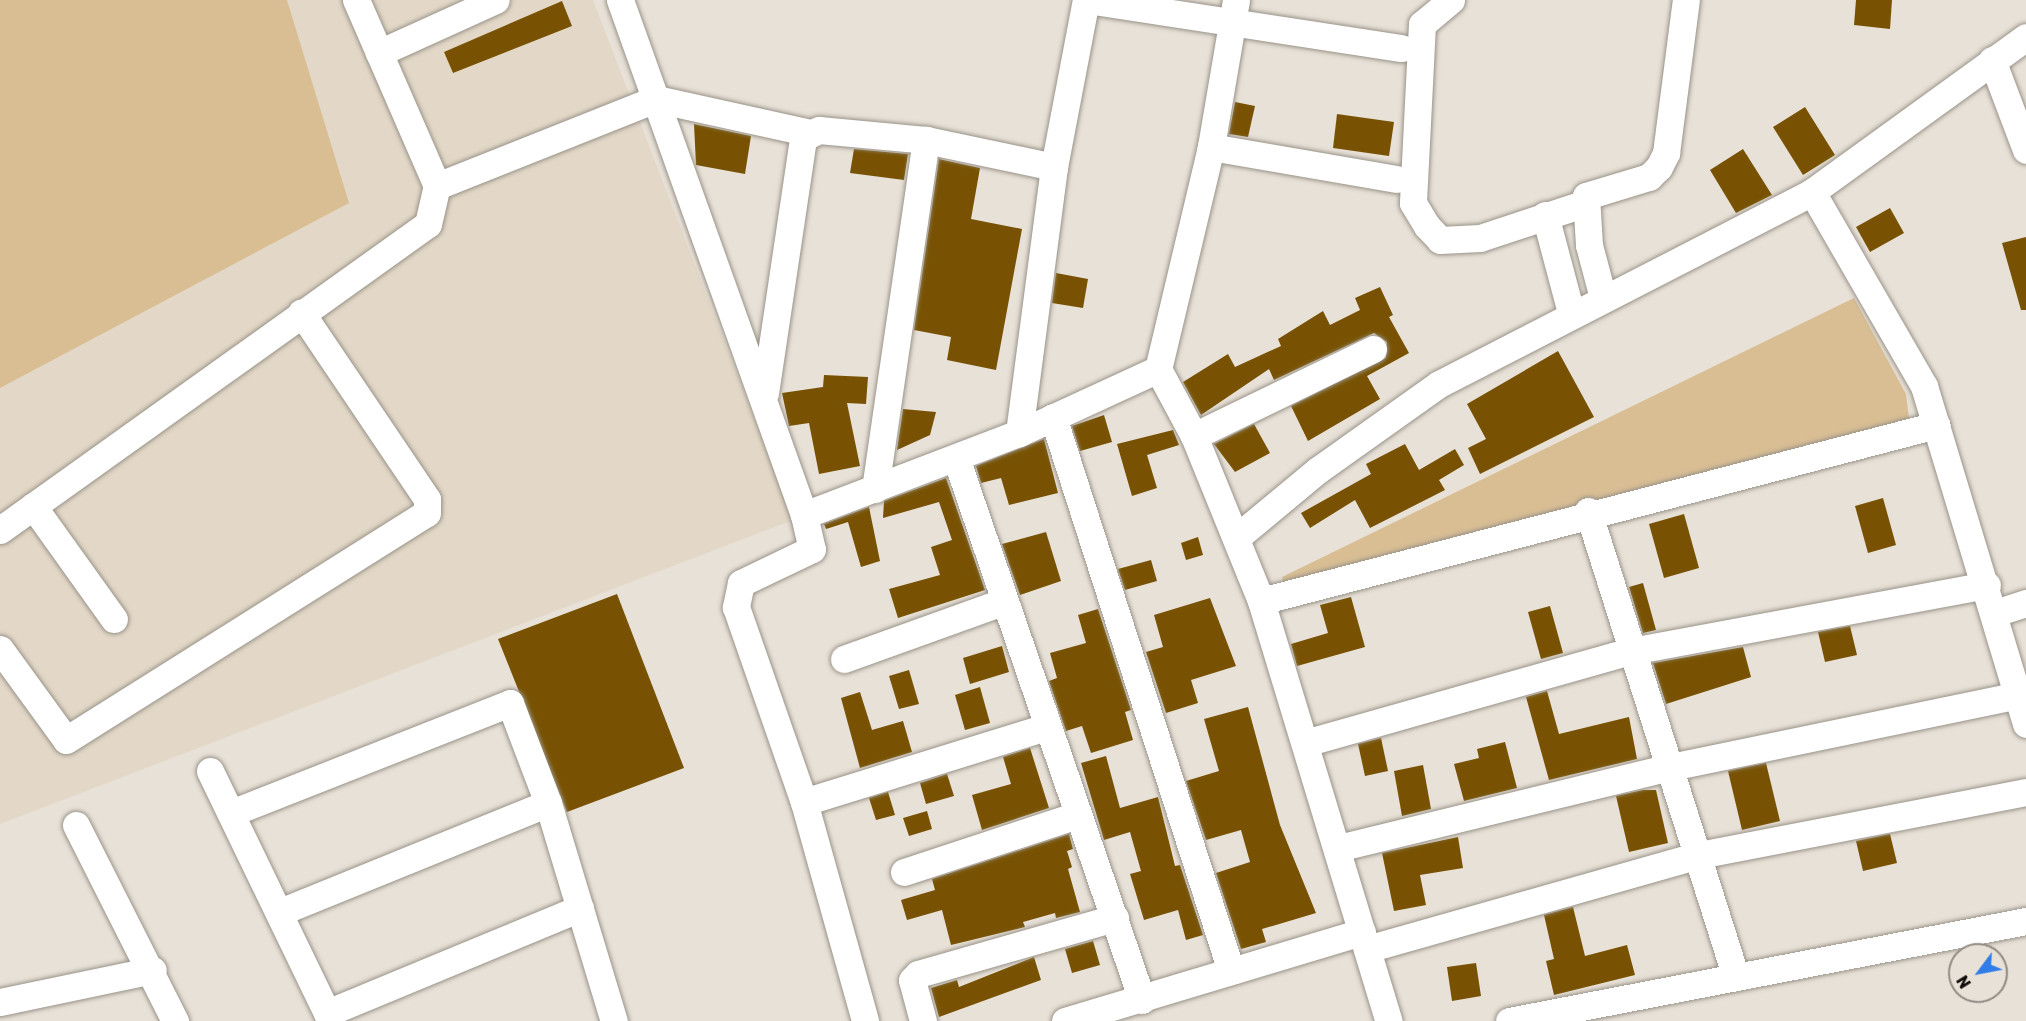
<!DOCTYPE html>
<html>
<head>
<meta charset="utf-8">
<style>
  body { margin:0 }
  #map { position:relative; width:2026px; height:1021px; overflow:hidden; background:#e8e1d7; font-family:Rubik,sans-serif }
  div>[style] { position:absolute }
  .built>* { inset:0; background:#e3d8c7 }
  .green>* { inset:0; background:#d9be94 }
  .building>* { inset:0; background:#785202 }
  .roads { filter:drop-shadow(0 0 2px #999389) drop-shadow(0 0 2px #999389) }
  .minor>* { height:27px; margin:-13.5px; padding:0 13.5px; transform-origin:13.5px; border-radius:13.5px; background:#fff }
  span { translate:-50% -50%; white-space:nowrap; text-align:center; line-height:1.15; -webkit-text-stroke:6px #e8e1d7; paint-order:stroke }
  .north { position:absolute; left:1948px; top:943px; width:60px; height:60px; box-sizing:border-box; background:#e8e1d7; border:2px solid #918b84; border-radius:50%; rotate:238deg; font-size:16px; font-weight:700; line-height:24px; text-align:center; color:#0e0b08 }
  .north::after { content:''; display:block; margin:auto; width:21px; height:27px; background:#307ce8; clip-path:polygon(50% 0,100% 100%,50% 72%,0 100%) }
</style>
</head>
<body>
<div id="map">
  <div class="built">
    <div style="clip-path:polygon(0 0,593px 0,793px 520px,0 824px)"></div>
  </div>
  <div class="green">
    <div style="clip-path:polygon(0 0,287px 0,349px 203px,0 388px)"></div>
    <div style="clip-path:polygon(1854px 298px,1906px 394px,1912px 443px,1285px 589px,1282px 577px)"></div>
  </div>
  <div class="building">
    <div style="clip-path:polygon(1856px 0,1892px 0,1890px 29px,1854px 25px)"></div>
    <div style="clip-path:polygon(562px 1px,572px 26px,453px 73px,444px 52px)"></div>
    <div style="clip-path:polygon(1235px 102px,1255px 106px,1248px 137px,1229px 134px)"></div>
    <div style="clip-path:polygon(1805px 107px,1835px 155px,1803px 175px,1773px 127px)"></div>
    <div style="clip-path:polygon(1337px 114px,1394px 122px,1389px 156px,1333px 148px)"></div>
    <div style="clip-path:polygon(694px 124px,751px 136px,745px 174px,696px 165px)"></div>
    <div style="clip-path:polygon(854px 149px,908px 154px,904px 180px,850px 173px)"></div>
    <div style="clip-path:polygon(1743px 149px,1772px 195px,1736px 213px,1710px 170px)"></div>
    <div style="clip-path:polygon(939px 159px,980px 168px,971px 219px,1022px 229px,996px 370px,947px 360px,951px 337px,914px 330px)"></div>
    <div style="clip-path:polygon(1890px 208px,1904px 233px,1870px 252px,1856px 227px)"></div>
    <div style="clip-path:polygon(2026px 237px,2026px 310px,2021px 310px,2002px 243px)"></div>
    <div style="clip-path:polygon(1056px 273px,1088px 279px,1083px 308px,1052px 303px)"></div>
    <div style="clip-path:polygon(1380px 287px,1393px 315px,1389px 317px,1409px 353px,1367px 376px,1380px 399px,1308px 441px,1291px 406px,1386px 358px,1387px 342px,1374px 333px,1274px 380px,1269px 369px,1201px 415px,1183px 382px,1228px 354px,1235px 367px,1281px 346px,1278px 339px,1323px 311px,1330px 325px,1360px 310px,1355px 298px)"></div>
    <div style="clip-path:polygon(1558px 351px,1594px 417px,1480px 474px,1468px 448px,1486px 439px,1467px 404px)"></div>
    <div style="clip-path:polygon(824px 375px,868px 377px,866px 404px,847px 403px,860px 466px,819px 474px,809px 423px,789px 426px,782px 393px,823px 387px)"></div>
    <div style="clip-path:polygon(903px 409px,936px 412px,930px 435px,897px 450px)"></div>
    <div style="clip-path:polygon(1104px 415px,1112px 442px,1080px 451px,1072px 426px)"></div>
    <div style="clip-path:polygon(1254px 424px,1270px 453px,1235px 472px,1214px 444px)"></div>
    <div style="clip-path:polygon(1173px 430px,1179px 445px,1147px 455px,1157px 488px,1132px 496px,1117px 444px)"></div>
    <div style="clip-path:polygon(1044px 439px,1058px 493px,1009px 505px,1001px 478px,981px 483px,976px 466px)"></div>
    <div style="clip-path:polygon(1405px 444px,1419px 470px,1455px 449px,1464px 465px,1439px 480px,1445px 490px,1370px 528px,1355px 500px,1310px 528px,1301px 513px,1371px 474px,1366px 464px)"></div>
    <div style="clip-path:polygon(946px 478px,985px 590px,898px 618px,889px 589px,940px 575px,931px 547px,952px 540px,939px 502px,883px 518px,884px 501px)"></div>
    <div style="clip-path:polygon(1883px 498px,1896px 545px,1868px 553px,1855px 506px)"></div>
    <div style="clip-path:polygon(869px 507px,880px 561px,861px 567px,848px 522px,826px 529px,824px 524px)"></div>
    <div style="clip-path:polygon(1684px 514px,1699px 568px,1664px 578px,1649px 524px)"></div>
    <div style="clip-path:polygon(1046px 532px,1061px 581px,1020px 595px,1002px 544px)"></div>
    <div style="clip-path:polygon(1198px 537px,1203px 555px,1186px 560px,1181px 543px)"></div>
    <div style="clip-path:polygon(1151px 560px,1157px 581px,1125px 590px,1118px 569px)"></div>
    <div style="clip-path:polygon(1643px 583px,1656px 630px,1643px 633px,1629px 587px)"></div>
    <div style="clip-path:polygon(617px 594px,684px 768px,567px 812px,498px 639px)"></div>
    <div style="clip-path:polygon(1351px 597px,1365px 647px,1297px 666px,1291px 644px,1328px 633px,1320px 605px)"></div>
    <div style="clip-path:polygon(1210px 598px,1236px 666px,1191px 680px,1198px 703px,1166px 713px,1146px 652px,1163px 647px,1154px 615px)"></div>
    <div style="clip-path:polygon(1550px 606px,1563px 653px,1541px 659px,1528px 612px)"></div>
    <div style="clip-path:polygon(1098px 609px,1131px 710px,1125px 712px,1133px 740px,1091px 753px,1082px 726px,1066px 731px,1049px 681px,1057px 678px,1050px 653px,1086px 643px,1078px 615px)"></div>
    <div style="clip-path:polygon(1850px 626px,1857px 655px,1825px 662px,1818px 632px)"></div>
    <div style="clip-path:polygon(1002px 646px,1009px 672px,970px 684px,963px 658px)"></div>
    <div style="clip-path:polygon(1743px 647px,1751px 677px,1666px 704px,1653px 663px)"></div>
    <div style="clip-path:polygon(909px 670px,919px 704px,899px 709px,889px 676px)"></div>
    <div style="clip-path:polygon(980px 687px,990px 723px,965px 730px,955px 695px)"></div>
    <div style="clip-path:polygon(1547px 691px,1559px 734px,1629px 717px,1637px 759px,1549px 780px,1526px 697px)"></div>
    <div style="clip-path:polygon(860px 692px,872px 730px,903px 721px,912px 752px,860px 768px,841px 698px)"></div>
    <div style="clip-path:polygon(1248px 707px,1280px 825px,1316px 913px,1262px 929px,1266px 942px,1241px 949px,1216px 873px,1250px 862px,1241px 830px,1206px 840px,1186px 781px,1219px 771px,1204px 719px)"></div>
    <div style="clip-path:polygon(1381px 738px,1388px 771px,1365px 776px,1358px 744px)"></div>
    <div style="clip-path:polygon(1505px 742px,1517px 788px,1464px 801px,1454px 764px,1479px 758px,1477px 749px)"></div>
    <div style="clip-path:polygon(1030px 748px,1049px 808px,982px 830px,972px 795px,1011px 784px,1003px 757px)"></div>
    <div style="clip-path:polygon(1106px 756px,1120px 808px,1158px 797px,1175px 866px,1180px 865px,1203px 935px,1186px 940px,1178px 910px,1144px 920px,1130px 874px,1141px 871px,1130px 832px,1104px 840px,1081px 763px)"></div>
    <div style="clip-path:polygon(1766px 763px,1780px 821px,1742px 830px,1728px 771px)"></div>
    <div style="clip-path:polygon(1423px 765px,1431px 809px,1402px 816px,1394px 771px)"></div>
    <div style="clip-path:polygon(947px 774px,954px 796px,926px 804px,920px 783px)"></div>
    <div style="clip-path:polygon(1643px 790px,1656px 790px,1668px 843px,1629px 852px,1616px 796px)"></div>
    <div style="clip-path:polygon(888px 792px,895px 815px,876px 820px,869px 798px)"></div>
    <div style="clip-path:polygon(927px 811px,932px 829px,909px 836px,903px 818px)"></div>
    <div style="clip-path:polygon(1069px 834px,1073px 849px,1067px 851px,1072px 867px,1068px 869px,1080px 912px,1056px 918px,1055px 913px,1023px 922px,1025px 927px,951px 945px,942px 910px,907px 920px,901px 900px,935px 890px,932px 879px)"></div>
    <div style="clip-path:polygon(1890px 834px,1897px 863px,1863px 871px,1856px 841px)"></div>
    <div style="clip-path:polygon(1458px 837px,1463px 868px,1420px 875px,1426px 905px,1394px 911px,1382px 853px)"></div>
    <div style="clip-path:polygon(1573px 907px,1585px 956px,1627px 945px,1635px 975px,1554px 995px,1546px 961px,1554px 959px,1544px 915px)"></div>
    <div style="clip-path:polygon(1093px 941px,1100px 965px,1072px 973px,1065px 949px)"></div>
    <div style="clip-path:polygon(1034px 957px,1041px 980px,939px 1017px,931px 988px,957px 980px,959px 987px)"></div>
    <div style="clip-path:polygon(1476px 963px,1481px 996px,1452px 1001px,1447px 967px)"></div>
  </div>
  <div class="roads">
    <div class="minor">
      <div style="left:620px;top:0;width:547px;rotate:70.34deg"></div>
      <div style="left:804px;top:515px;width:35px;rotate:77deg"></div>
      <div style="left:812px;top:549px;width:79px;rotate:154.4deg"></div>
      <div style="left:741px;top:583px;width:25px;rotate:102deg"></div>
      <div style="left:736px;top:607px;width:207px;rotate:70.8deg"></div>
      <div style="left:804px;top:802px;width:227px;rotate:74.4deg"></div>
      <div style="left:1087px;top:0;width:318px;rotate:8.7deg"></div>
      <div style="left:1236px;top:0;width:149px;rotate:99.7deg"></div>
      <div style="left:1211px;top:147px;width:228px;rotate:103.4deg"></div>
      <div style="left:1158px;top:369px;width:76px;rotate:61.8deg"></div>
      <div style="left:1194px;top:436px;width:178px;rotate:67.9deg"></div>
      <div style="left:1261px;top:601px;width:439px;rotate:73.1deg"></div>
      <div style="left:1451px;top:0;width:38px;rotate:140deg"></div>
      <div style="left:1422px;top:24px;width:179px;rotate:92.9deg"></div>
      <div style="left:1413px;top:203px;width:27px;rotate:59deg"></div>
      <div style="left:1427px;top:226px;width:19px;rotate:47deg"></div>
      <div style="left:1440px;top:240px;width:40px;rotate:-2.9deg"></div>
      <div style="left:1480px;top:238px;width:112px;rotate:-18.3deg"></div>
      <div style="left:379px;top:53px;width:128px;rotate:-24.4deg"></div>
      <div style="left:1992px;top:60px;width:96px;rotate:69.3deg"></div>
      <div style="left:1211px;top:147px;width:188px;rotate:9.8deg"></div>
      <div style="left:437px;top:186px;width:236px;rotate:-21.7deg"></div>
      <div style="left:656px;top:99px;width:158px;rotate:12.4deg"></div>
      <div style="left:1812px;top:192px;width:224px;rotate:60deg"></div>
      <div style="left:1924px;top:386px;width:353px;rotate:73.2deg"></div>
      <div style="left:1545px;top:215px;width:101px;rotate:75.1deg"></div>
      <div style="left:1603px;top:298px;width:55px;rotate:-104.8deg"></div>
      <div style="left:1589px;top:245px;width:49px;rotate:-93.5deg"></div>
      <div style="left:1586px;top:196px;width:66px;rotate:-16.8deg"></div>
      <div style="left:1649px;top:177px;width:14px;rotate:-45deg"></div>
      <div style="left:1659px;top:167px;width:16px;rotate:-63deg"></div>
      <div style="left:1666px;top:153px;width:154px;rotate:-82.6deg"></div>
      <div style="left:765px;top:393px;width:258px;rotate:-81.5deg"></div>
      <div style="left:803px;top:138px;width:18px;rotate:-27deg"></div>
      <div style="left:819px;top:130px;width:107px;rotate:5.3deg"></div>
      <div style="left:926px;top:140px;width:131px;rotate:11.9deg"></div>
      <div style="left:1053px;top:417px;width:582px;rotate:72.19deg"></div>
      <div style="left:1019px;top:433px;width:268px;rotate:-82.5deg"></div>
      <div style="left:1054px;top:167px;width:170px;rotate:-79.2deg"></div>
      <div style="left:1194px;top:436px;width:199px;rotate:-25.9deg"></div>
      <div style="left:956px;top:458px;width:573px;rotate:71.06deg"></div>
      <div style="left:875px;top:489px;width:353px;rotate:-81.7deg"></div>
      <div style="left:33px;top:506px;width:139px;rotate:54.4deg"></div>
      <div style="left:1588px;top:511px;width:489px;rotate:72.4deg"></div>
      <div style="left:804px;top:515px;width:230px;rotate:-20.9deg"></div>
      <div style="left:1019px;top:433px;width:153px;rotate:-24.7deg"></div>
      <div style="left:0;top:530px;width:526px;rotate:-35.56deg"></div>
      <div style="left:428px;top:224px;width:39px;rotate:-77deg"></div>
      <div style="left:437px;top:186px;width:203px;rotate:-113.5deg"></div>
      <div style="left:1236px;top:538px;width:107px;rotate:-39.7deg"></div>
      <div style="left:1318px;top:470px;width:148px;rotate:-35.4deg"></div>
      <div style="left:1439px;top:384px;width:420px;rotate:-27.2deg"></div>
      <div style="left:1812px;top:192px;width:264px;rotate:-35.9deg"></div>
      <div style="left:1261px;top:601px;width:698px;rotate:-14.61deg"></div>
      <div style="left:1995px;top:613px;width:33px;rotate:-18deg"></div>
      <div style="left:0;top:649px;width:112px;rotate:54deg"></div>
      <div style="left:66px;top:740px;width:426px;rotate:-32.2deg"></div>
      <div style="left:427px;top:513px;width:14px;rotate:-90deg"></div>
      <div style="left:427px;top:499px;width:225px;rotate:-124deg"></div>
      <div style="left:844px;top:659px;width:168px;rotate:-19.8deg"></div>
      <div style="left:1305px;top:743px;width:339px;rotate:-15.8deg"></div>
      <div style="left:1631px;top:651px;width:362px;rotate:-10.5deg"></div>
      <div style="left:210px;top:771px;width:278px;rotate:64.2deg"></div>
      <div style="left:804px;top:802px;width:253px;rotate:-17.2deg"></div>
      <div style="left:231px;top:813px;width:300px;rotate:-21.5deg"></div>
      <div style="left:510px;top:703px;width:107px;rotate:69.2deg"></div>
      <div style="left:548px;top:803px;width:228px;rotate:73.2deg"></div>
      <div style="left:76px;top:825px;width:220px;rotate:63.2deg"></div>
      <div style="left:1338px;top:848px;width:338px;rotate:-13.7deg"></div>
      <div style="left:1666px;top:768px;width:359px;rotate:-11.7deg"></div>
      <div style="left:904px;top:872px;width:182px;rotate:-18.2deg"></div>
      <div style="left:280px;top:912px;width:289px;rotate:-22.1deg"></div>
      <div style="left:1367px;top:949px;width:345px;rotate:-15.8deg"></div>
      <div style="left:1699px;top:855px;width:333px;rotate:-10.9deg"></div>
      <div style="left:0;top:1002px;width:156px;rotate:-11.8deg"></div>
      <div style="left:327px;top:1013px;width:274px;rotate:-22.5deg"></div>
      <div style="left:923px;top:1021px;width:42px;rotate:-105deg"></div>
      <div style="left:912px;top:980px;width:8px;rotate:-45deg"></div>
      <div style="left:918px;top:974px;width:205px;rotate:-15.9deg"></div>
      <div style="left:1065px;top:1021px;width:310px;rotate:-16.7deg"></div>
      <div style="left:1509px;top:1021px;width:527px;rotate:-10.95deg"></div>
    </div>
  </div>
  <div class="north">N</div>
</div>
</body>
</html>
